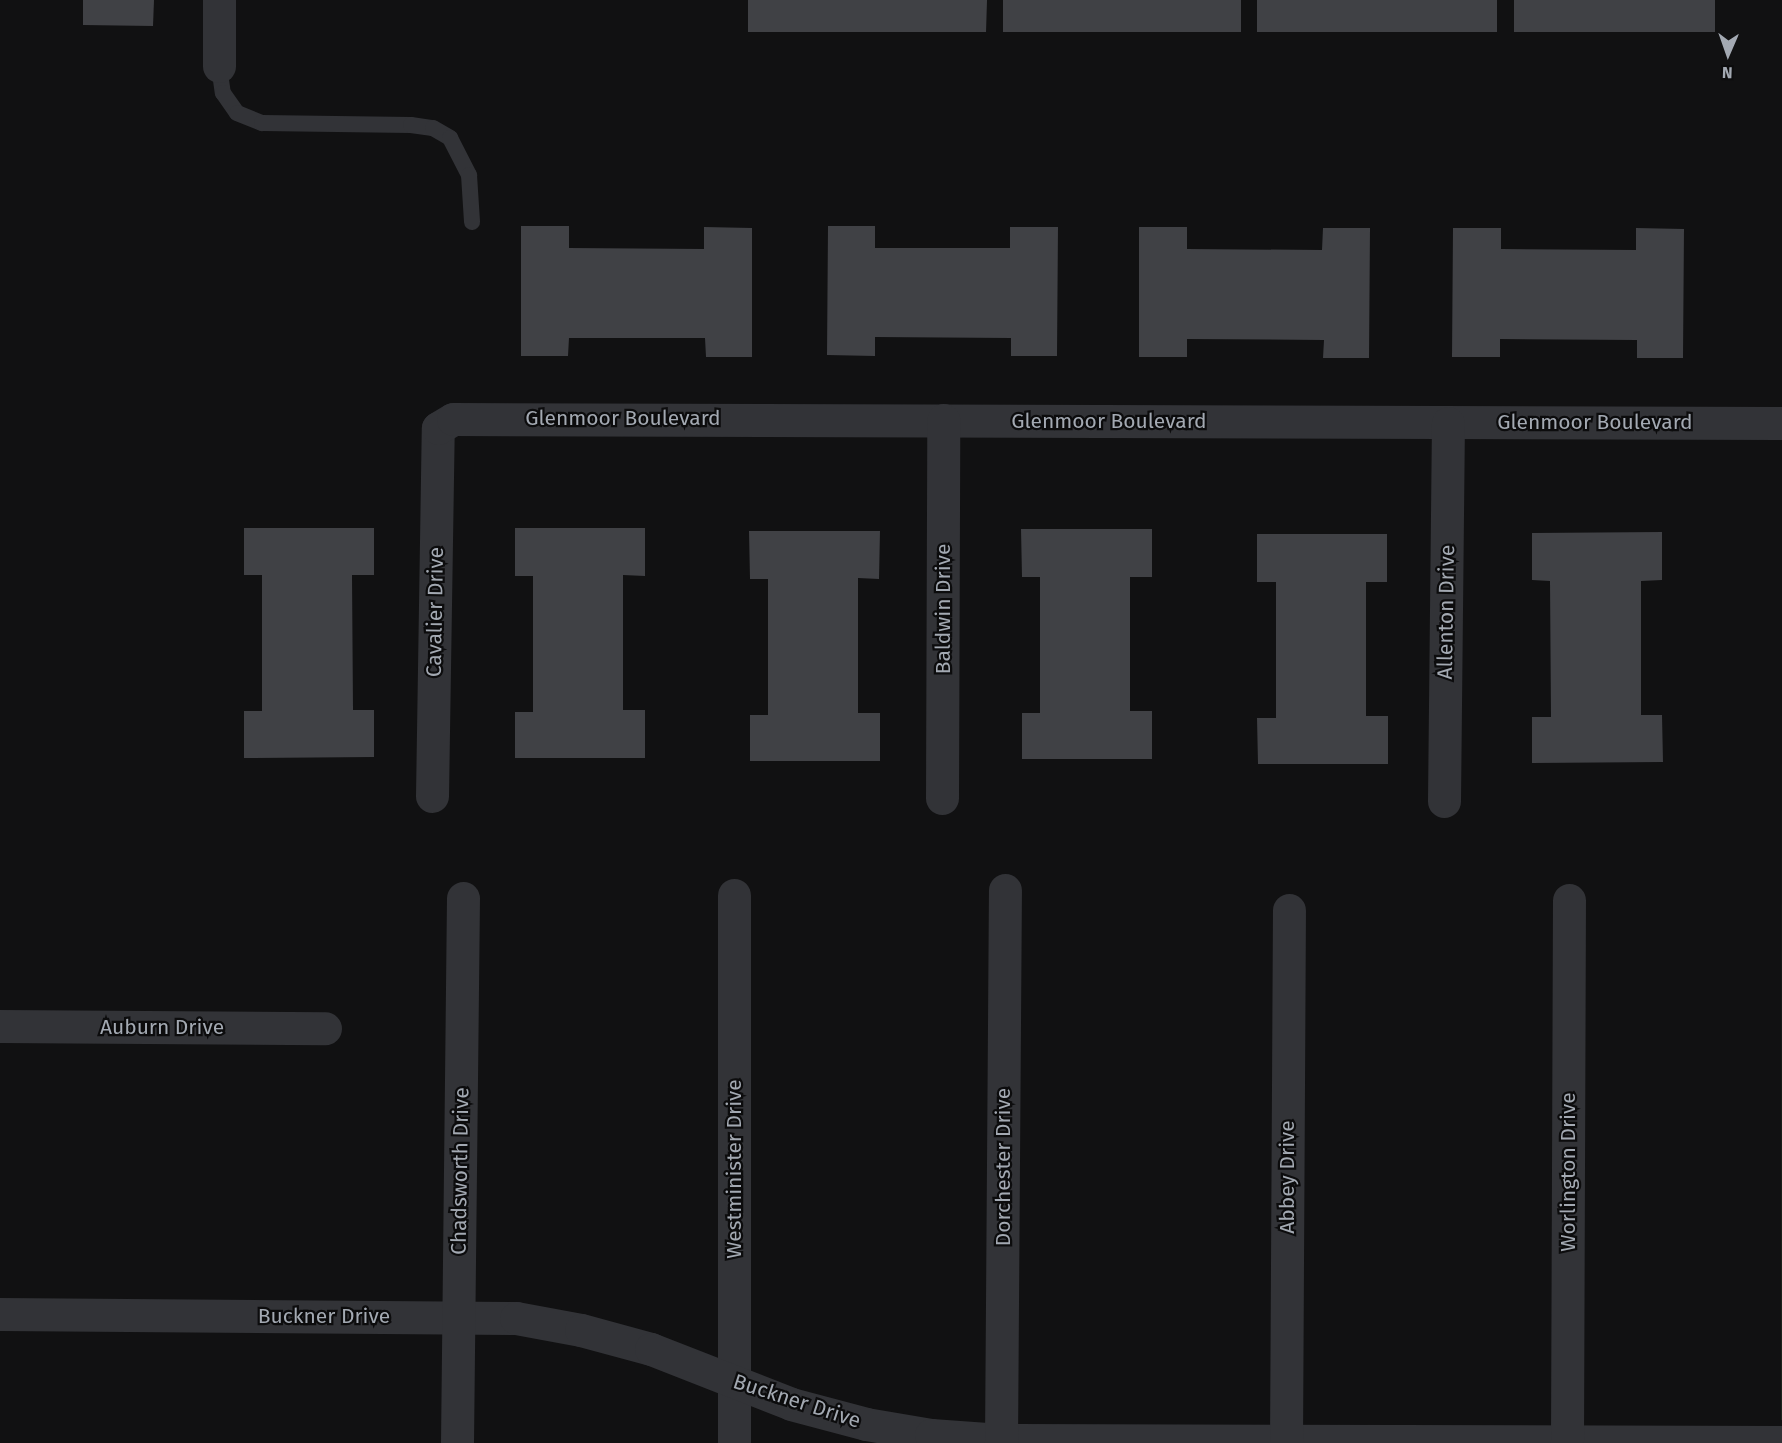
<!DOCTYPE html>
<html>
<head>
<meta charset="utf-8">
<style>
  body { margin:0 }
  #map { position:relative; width:1782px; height:1443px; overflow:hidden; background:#111112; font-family:"Fira Sans",sans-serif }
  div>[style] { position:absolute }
  .green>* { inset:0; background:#1e251e }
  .building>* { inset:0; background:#404145 }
  .service>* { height:16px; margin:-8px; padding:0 8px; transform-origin:8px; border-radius:8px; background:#323337 }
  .minor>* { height:33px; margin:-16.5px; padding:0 16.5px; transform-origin:16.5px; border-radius:16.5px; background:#323337 }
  span { translate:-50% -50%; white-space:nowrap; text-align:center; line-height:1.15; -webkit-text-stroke:4.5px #0c0c0d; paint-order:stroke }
  .street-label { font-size:21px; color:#a3a9b2 }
  .north { position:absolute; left:1698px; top:24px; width:60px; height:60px; -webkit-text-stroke:4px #0c0c0d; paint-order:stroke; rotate:182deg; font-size:16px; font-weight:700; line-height:24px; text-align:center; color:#a3a9b2 }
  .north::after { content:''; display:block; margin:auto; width:21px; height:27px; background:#a3a9b2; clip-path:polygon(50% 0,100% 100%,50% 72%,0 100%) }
</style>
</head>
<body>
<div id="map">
  <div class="green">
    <div style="clip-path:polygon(1782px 645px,1782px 1420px,1781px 1420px)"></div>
  </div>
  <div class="building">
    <div style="clip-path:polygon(83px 0,154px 0,153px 26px,83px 25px)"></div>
    <div style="clip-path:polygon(748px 0,987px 0,986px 32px,748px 32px)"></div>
    <div style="clip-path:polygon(1003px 0,1241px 0,1241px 32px,1003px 32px)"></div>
    <div style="clip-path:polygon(1257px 0,1497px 0,1497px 32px,1257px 32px)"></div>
    <div style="clip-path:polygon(1514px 0,1715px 0,1715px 32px,1514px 32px)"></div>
    <div style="clip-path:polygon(521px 226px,569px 226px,569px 248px,704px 249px,704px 227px,752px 228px,752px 357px,706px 357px,705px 338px,569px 338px,568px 356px,521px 356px)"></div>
    <div style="clip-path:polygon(828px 226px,875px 226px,875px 248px,1010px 248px,1010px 227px,1058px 227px,1057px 356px,1011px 356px,1011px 338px,875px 337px,875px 356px,827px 355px)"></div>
    <div style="clip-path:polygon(1139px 227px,1187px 227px,1187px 249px,1322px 250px,1323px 228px,1370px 228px,1369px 358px,1323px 358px,1324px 340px,1187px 339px,1187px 357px,1139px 357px)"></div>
    <div style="clip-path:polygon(1453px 228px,1501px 228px,1501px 249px,1636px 250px,1636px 228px,1684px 229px,1683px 358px,1637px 358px,1637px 340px,1500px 339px,1500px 357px,1452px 357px)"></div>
    <div style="clip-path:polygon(244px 528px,374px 528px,374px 575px,352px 575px,353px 710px,374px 710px,374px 757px,244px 758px,244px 711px,262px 711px,262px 575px,244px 575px)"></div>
    <div style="clip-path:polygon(515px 528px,645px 528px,645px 576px,623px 575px,623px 710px,645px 710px,645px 758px,515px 758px,515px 712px,533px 712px,533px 576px,515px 576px)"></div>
    <div style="clip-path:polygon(1021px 529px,1152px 529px,1152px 577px,1130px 577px,1130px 711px,1152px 711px,1152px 759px,1022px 759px,1022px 713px,1040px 713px,1040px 577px,1022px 577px)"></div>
    <div style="clip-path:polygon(749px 531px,880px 531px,879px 579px,858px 578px,858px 713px,880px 713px,880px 761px,750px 761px,750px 715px,768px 715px,768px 579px,750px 579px)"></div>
    <div style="clip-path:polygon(1662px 532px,1662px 580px,1641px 581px,1641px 715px,1662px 715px,1663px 762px,1532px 763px,1532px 717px,1551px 717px,1550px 581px,1532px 580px,1532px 533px)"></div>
    <div style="clip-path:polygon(1257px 534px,1387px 534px,1387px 582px,1366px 582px,1366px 716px,1388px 716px,1388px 764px,1258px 764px,1257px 718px,1276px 718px,1276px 582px,1257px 582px)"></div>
  </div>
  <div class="service">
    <div style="left:219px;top:66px;width:27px;rotate:82deg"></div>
    <div style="left:223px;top:93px;width:24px;rotate:55deg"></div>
    <div style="left:237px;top:113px;width:27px;rotate:22deg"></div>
    <div style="left:262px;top:123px;width:149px;rotate:0.8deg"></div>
    <div style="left:411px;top:125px;width:22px;rotate:8deg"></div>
    <div style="left:433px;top:128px;width:20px;rotate:30deg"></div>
    <div style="left:450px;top:138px;width:42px;rotate:62.8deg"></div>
    <div style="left:469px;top:175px;width:47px;rotate:86.3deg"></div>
  </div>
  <div class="minor">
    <div style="left:219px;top:66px;width:66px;rotate:-90deg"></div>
    <div style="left:432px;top:796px;width:368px;rotate:-89.1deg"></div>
    <div style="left:438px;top:428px;width:17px;rotate:-31deg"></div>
    <div style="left:453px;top:419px;width:1329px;rotate:0.17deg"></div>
    <div style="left:942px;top:798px;width:378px;rotate:-89.8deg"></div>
    <div style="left:1444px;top:801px;width:378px;rotate:-89.4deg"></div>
    <div style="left:734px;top:895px;width:548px;rotate:90deg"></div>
    <div style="left:0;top:1026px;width:325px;rotate:0.4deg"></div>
    <div style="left:0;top:1314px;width:516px;rotate:0.44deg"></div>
    <div style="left:516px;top:1318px;width:66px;rotate:10.5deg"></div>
    <div style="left:581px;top:1330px;width:73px;rotate:15.2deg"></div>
    <div style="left:651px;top:1349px;width:150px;rotate:21.4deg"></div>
    <div style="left:791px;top:1404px;width:78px;rotate:14.9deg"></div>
    <div style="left:866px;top:1424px;width:66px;rotate:9.6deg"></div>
    <div style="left:931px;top:1435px;width:70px;rotate:4.1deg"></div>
    <div style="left:1001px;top:1440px;width:781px;rotate:0.15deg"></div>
    <div style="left:457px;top:1443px;width:545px;rotate:-89.37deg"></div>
    <div style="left:1001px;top:1443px;width:553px;rotate:-89.59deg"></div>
    <div style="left:1286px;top:1443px;width:533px;rotate:-89.68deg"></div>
    <div style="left:1567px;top:1443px;width:543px;rotate:-89.79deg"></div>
  </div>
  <div class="street-label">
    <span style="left:623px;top:418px">Glenmoor Boulevard</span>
    <span style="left:1109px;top:421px">Glenmoor Boulevard</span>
    <span style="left:1595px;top:422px">Glenmoor Boulevard</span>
    <span style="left:943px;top:609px;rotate:-90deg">Baldwin Drive</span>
    <span style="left:435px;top:612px;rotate:-89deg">Cavalier Drive</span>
    <span style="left:1446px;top:612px;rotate:-89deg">Allenton Drive</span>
    <span style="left:162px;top:1027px">Auburn Drive</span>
    <span style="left:1003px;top:1167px;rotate:-90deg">Dorchester Drive</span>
    <span style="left:734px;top:1169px;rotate:-90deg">Westminister Drive</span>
    <span style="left:460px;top:1171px;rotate:-89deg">Chadsworth Drive</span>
    <span style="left:1568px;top:1172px;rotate:-90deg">Worlington Drive</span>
    <span style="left:1287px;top:1177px;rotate:-90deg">Abbey Drive</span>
    <span style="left:324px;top:1316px">Buckner Drive</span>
    <span style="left:797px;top:1401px;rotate:18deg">Buckner Drive</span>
  </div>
  <div class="north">N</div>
</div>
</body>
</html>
